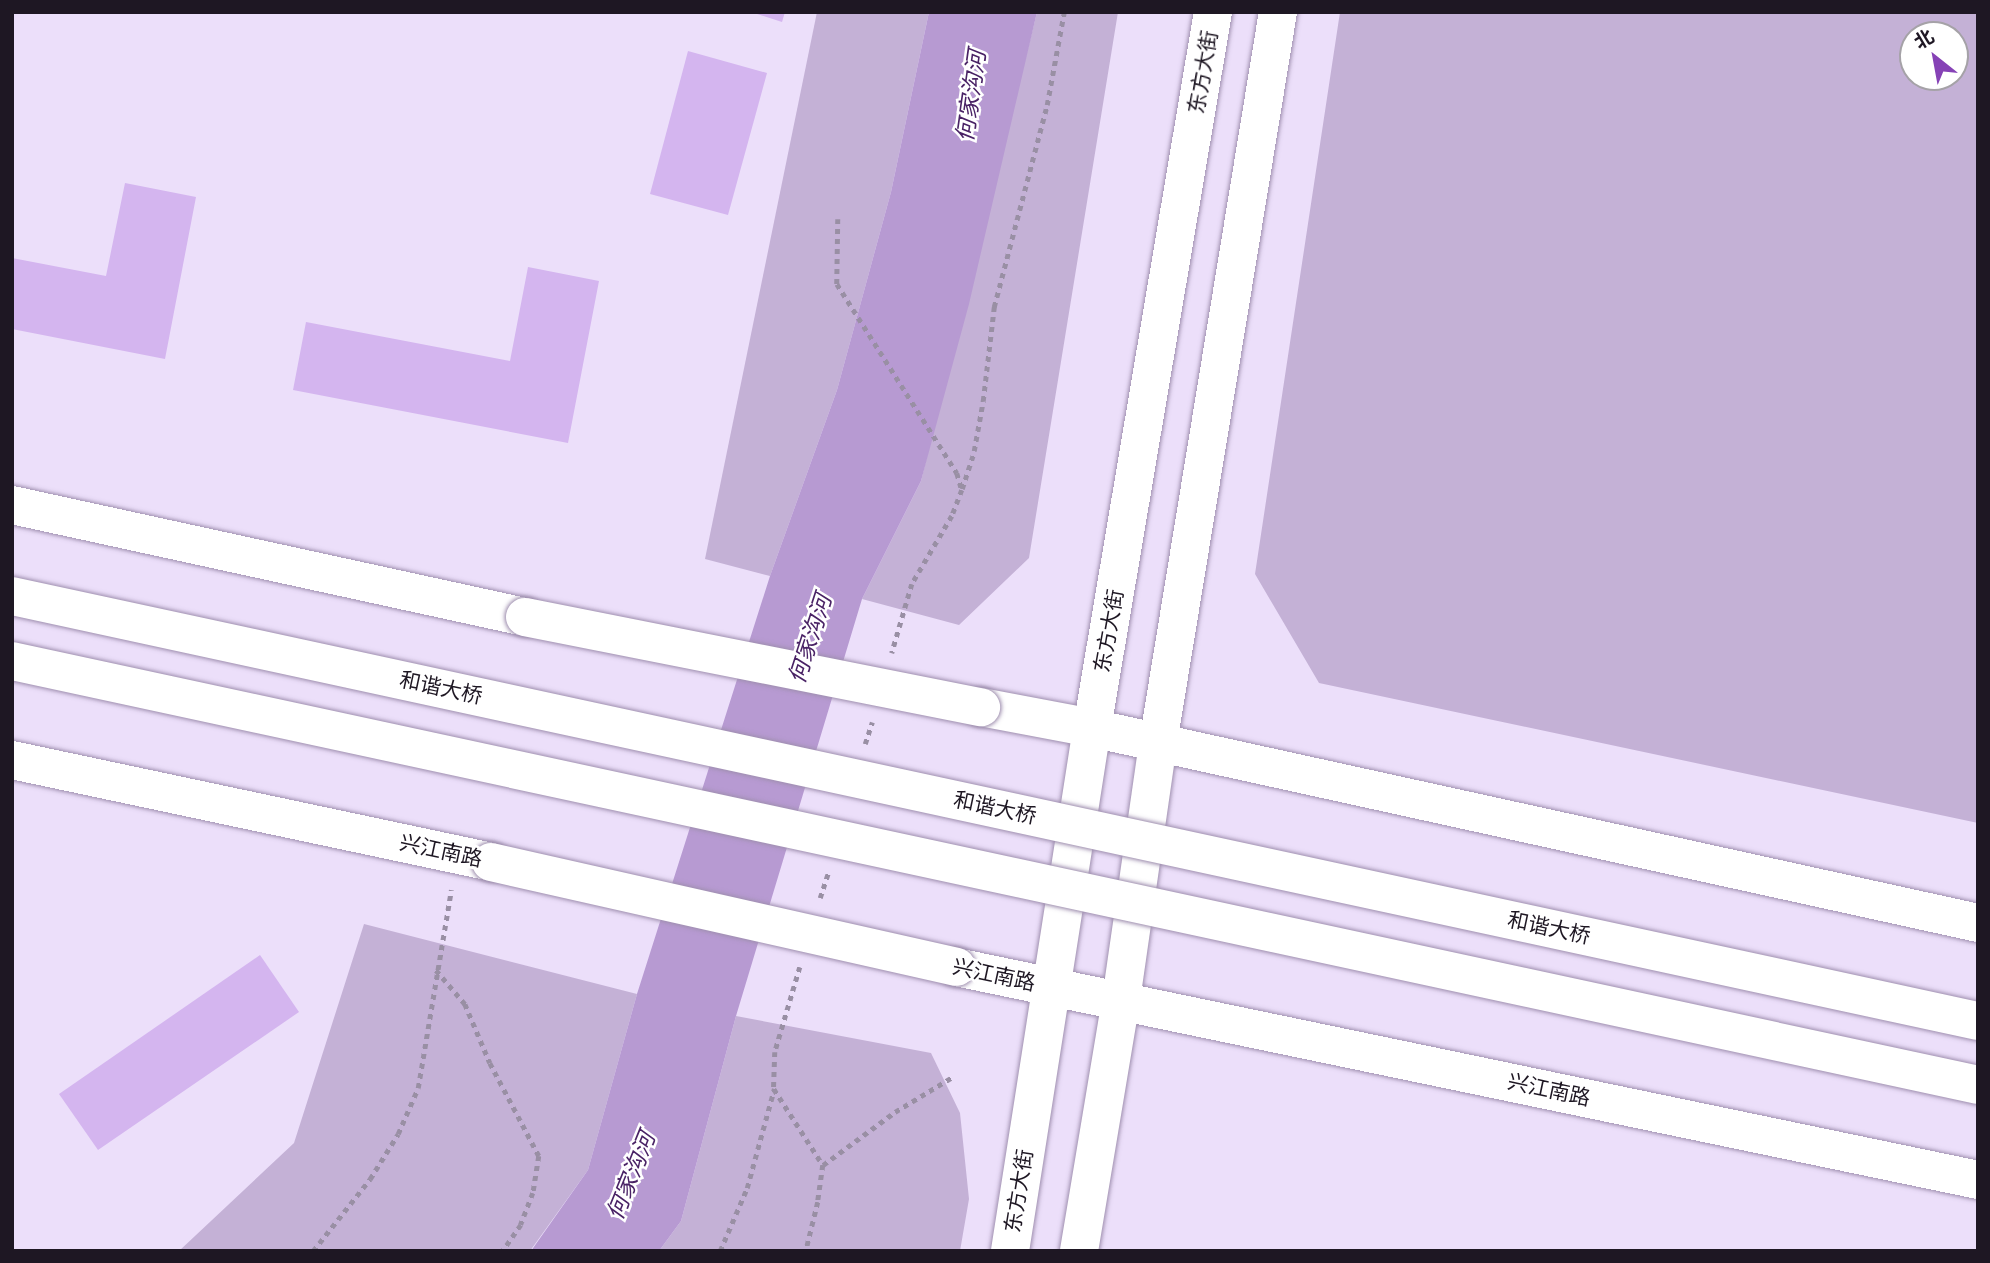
<!DOCTYPE html>
<html>
<head>
<meta charset="utf-8">
<style>
  body { margin:0 }
  #map { position:relative; width:1990px; height:1263px; overflow:hidden; background:#ecdffa; font-family:"Fira Sans Condensed","Noto Sans SC",sans-serif }
  div>[style] { position:absolute }
  .green>* { inset:0; background:#c4b1d6 }
  .water>* { inset:0; background:#b79ad2 }
  .building>* { inset:0; background:#d4b5ef }
  .path>* { height:4.5px; margin-top:-2.25px; transform-origin:0; background:repeating-linear-gradient(90deg,#998fa4 0 5px,transparent 0 10px) }
  .roads { filter:drop-shadow(0 0 2px #9f8faf) drop-shadow(0 0 2px #9f8faf) }
  .secondary>* { height:38px; margin:-19px; padding:0 19px; transform-origin:19px; border-radius:19px; background:#fff }
  .bridges { filter:drop-shadow(0 0 2px #9f8faf) drop-shadow(0 0 2px #9f8faf) }
  .secondary-bridge>* { height:38px; margin:-19px; padding:0 19px; transform-origin:19px; border-radius:19px; background:#fff }
  span { translate:-50% -50%; white-space:nowrap; text-align:center; line-height:1.15; -webkit-text-stroke:5px #fff; paint-order:stroke }
  .street-label { font-size:21px; color:#1e1723 }
  .water-label { font-size:23px; color:#492265; font-style:italic }
  .frame { position:absolute; inset:0; border:14px solid #1e1723; pointer-events:none }
  .north { position:absolute; left:1899px; top:21px; width:70px; height:70px; box-sizing:border-box; background:#fff; border:2px solid #a5a2a7; border-radius:50%; rotate:329deg; font-size:19px; font-weight:700; line-height:28px; text-align:center; color:#1e1723 }
  .north::after { content:''; display:block; margin:auto; width:24px; height:32px; background:#8642b6; clip-path:polygon(50% 0,100% 100%,50% 72%,0 100%) }
</style>
</head>
<body>
<div id="map">
  <div class="green">
    <div style="clip-path:polygon(817px 12px,929px 12px,891px 192px,837px 390px,770px 576px,705px 559px)"></div>
    <div style="clip-path:polygon(1037px 12px,1118px 12px,1029px 558px,959px 625px,862px 599px,921px 481px)"></div>
    <div style="clip-path:polygon(evenodd,1340px 12px,1978px 12px,1978px 823px,1319px 683px,1255px 574px,1340px 12px,1913px 35px,1955px 35px,1955px 77px,1913px 77px,1913px 35px)"></div>
    <div style="clip-path:polygon(364px 924px,637px 994px,588px 1170px,530px 1251px,179px 1251px,294px 1143px)"></div>
    <div style="clip-path:polygon(736px 1016px,931px 1053px,960px 1113px,969px 1199px,960px 1251px,659px 1251px,681px 1221px)"></div>
  </div>
  <div class="water">
    <div style="clip-path:polygon(929px 12px,1037px 12px,969px 304px,921px 481px,862px 599px,736px 1016px,681px 1221px,659px 1251px,531px 1251px,588px 1170px,637px 994px,770px 576px,837px 390px,891px 192px)"></div>
  </div>
  <div class="building">
    <div style="clip-path:polygon(751px 12px,785px 12px,782px 22px)"></div>
    <div style="clip-path:polygon(688px 51px,767px 73px,728px 215px,650px 194px)"></div>
    <div style="clip-path:polygon(125px 183px,196px 197px,165px 359px,12px 329px,12px 258px,106px 276px)"></div>
    <div style="clip-path:polygon(528px 267px,599px 281px,568px 443px,293px 390px,306px 322px,510px 361px)"></div>
    <div style="clip-path:polygon(260px 955px,299px 1012px,98px 1150px,59px 1094px)"></div>
  </div>
  <div class="path">
    <div style="left:838px;top:219px;width:65px;rotate:90.9deg"></div>
    <div style="left:837px;top:284px;width:224px;rotate:57.6deg"></div>
    <div style="left:957px;top:473px;width:18px;rotate:74deg"></div>
    <div style="left:962px;top:490px;width:28px;rotate:111deg"></div>
    <div style="left:952px;top:516px;width:79px;rotate:120.5deg"></div>
    <div style="left:912px;top:584px;width:72px;rotate:106.2deg"></div>
    <div style="left:962px;top:489px;width:40px;rotate:-72deg"></div>
    <div style="left:974px;top:451px;width:51px;rotate:-79.8deg"></div>
    <div style="left:983px;top:401px;width:95px;rotate:-83.3deg"></div>
    <div style="left:994px;top:307px;width:209px;rotate:-75.3deg"></div>
    <div style="left:1047px;top:105px;width:95px;rotate:-79.6deg"></div>
    <div style="left:865px;top:744px;width:23px;rotate:-72deg"></div>
    <div style="left:820px;top:898px;width:26px;rotate:-72deg"></div>
    <div style="left:800px;top:967px;width:89px;rotate:106.4deg"></div>
    <div style="left:775px;top:1052px;width:37px;rotate:92deg"></div>
    <div style="left:774px;top:1089px;width:90px;rotate:57.2deg"></div>
    <div style="left:823px;top:1165px;width:37px;rotate:98deg"></div>
    <div style="left:818px;top:1202px;width:50px;rotate:103.8deg"></div>
    <div style="left:436px;top:970px;width:45px;rotate:49.5deg"></div>
    <div style="left:465px;top:1004px;width:64px;rotate:67deg"></div>
    <div style="left:490px;top:1063px;width:105px;rotate:62.2deg"></div>
    <div style="left:539px;top:1156px;width:37px;rotate:99deg"></div>
    <div style="left:533px;top:1193px;width:34px;rotate:111deg"></div>
    <div style="left:521px;top:1225px;width:32px;rotate:125deg"></div>
    <div style="left:823px;top:1165px;width:89px;rotate:-36.4deg"></div>
    <div style="left:895px;top:1112px;width:66px;rotate:-31.3deg"></div>
    <div style="left:313px;top:1251px;width:92px;rotate:-51.6deg"></div>
    <div style="left:370px;top:1179px;width:53px;rotate:-58.1deg"></div>
    <div style="left:398px;top:1134px;width:50px;rotate:-66.5deg"></div>
    <div style="left:418px;top:1088px;width:201px;rotate:-80.5deg"></div>
    <div style="left:720px;top:1251px;width:69px;rotate:-66.8deg"></div>
    <div style="left:747px;top:1188px;width:103px;rotate:-74.7deg"></div>
  </div>
  <div class="roads">
    <div class="secondary">
      <div style="left:12px;top:505px;width:525px;rotate:12.32deg"></div>
      <div style="left:981px;top:707px;width:113px;rotate:10.7deg"></div>
      <div style="left:1092px;top:728px;width:907px;rotate:12.41deg"></div>
      <div style="left:12px;top:760px;width:490px;rotate:12deg"></div>
      <div style="left:956px;top:967px;width:1044px;rotate:11.77deg"></div>
      <div style="left:1010px;top:1251px;width:529px;rotate:-81.09deg"></div>
      <div style="left:1092px;top:728px;width:726px;rotate:-80.41deg"></div>
      <div style="left:1079px;top:1251px;width:254px;rotate:-80.5deg"></div>
      <div style="left:1121px;top:1000px;width:260px;rotate:-81.8deg"></div>
      <div style="left:1158px;top:743px;width:741px;rotate:-80.68deg"></div>
    </div>
  </div>
  <div class="bridges">
    <div class="secondary-bridge">
      <div style="left:12px;top:596px;width:2011px;rotate:12.2deg"></div>
      <div style="left:525px;top:617px;width:465px;rotate:11.2deg"></div>
      <div style="left:12px;top:661px;width:2011px;rotate:12.17deg"></div>
      <div style="left:491px;top:862px;width:477px;rotate:12.7deg"></div>
    </div>
  </div>
  <div class="street-label">
    <span style="left:1203px;top:72px;rotate:-80deg">东方大街</span>
    <span style="left:1109px;top:631px;rotate:-80deg">东方大街</span>
    <span style="left:441px;top:688px;rotate:12deg">和谐大桥</span>
    <span style="left:995px;top:808px;rotate:12deg">和谐大桥</span>
    <span style="left:441px;top:851px;rotate:12deg">兴江南路</span>
    <span style="left:1549px;top:928px;rotate:12deg">和谐大桥</span>
    <span style="left:994px;top:975px;rotate:12deg">兴江南路</span>
    <span style="left:1549px;top:1090px;rotate:12deg">兴江南路</span>
    <span style="left:1019px;top:1191px;rotate:-81deg">东方大街</span>
  </div>
  <div class="water-label">
    <span style="left:971px;top:96px;rotate:-82deg">何家沟河</span>
    <span style="left:810px;top:639px;rotate:-72deg">何家沟河</span>
    <span style="left:631px;top:1176px;rotate:-68deg">何家沟河</span>
  </div>
  <div class="frame"></div>
  <div class="north">北</div>
</div>
</body>
</html>
